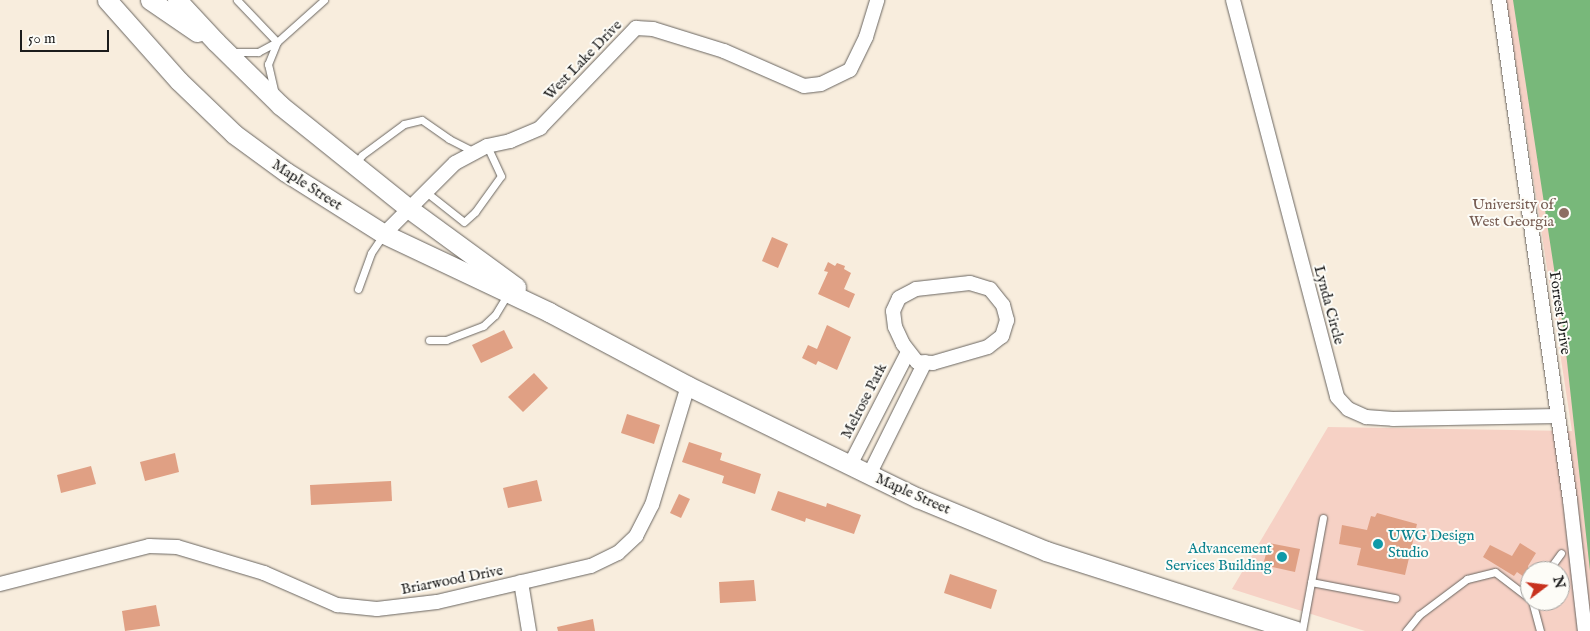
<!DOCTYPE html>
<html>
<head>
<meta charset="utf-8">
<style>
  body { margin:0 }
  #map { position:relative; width:1590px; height:631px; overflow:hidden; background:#f8eddd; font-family:"IM FELL English",serif }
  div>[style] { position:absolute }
  .built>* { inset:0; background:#f6d1c5 }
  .forest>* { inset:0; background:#78b87a }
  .building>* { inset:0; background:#e0a084 }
  .roads { filter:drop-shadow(0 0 1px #696560) drop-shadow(0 0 1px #696560) }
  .lane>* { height:7px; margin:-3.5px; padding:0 3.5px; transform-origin:3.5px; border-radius:3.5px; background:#fff }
  .street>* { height:14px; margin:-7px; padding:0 7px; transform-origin:7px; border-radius:7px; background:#fff }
  .secondary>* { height:19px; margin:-9.5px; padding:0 9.5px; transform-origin:9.5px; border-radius:9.5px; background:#fff }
  .dots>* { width:14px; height:14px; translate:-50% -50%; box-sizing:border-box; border:2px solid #fdfcf7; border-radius:50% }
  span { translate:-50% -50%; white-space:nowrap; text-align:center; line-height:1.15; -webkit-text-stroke:4px #fdfcf7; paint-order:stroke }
  .street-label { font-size:15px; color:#1c1c1c }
  .education-label { font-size:15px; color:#785e54 }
  .right { translate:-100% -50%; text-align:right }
  .culture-label { font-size:15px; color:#0d838f }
  .left { translate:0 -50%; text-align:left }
  .north { position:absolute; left:1520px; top:561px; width:50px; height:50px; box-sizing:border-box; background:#fdfcf7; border:1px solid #a3a29f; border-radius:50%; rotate:75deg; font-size:14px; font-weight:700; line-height:20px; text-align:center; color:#1c1c1c }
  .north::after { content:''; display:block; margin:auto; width:18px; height:22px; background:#c8321e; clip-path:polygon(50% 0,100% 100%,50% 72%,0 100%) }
  .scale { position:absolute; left:20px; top:30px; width:89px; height:22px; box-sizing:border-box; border:2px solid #1c1c1c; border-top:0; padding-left:6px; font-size:15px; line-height:18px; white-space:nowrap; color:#1c1c1c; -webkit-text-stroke:4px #fdfcf7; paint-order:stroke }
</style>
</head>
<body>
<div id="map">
  <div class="built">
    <div style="clip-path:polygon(evenodd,1506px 0,1590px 0,1590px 631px,1365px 631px,1232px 589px,1328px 427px,1572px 431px,1506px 0,1530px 571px,1560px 571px,1560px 601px,1530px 601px,1530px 571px)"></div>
  </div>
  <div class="forest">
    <div style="clip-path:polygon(1513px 0,1590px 0,1590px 571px,1564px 334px)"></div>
  </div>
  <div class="building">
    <div style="clip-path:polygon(772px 237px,788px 244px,778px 268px,762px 261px)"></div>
    <div style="clip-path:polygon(828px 262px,835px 266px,837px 263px,845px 266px,844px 269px,851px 273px,844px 289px,855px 294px,849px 308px,818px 294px,828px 272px,824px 271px)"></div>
    <div style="clip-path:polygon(827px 325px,851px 337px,837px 370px,818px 361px,816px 365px,802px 358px,808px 345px,817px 349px)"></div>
    <div style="clip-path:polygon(504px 330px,513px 348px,481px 363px,472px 345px)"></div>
    <div style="clip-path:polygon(534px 373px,548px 388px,523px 412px,508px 397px)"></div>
    <div style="clip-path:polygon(627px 414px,660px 425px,654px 444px,621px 433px)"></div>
    <div style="clip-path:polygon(689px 442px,722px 453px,720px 460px,761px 474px,755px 494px,722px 483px,724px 476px,682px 462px)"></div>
    <div style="clip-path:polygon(175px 453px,179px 472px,145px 481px,140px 462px)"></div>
    <div style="clip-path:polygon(91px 466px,96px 484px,61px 493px,57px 475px)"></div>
    <div style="clip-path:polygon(537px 480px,542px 501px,508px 508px,503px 488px)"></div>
    <div style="clip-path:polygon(391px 481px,392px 501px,311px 505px,310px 485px)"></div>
    <div style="clip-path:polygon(778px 491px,826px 507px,827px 503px,861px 515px,854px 534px,806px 518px,805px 522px,771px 510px)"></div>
    <div style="clip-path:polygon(679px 494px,690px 499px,681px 518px,670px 513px)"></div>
    <div style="clip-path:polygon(1377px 513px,1417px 524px,1405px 575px,1357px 565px,1361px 548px,1339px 544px,1342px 525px,1367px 530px,1371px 516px,1375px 517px)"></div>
    <div style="clip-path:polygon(1269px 543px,1300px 549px,1295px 572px,1263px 565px)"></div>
    <div style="clip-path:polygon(1520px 543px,1536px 553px,1528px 566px,1530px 581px,1517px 572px,1514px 576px,1483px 557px,1490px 545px,1512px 556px)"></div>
    <div style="clip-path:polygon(950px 574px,997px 590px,991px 609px,944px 593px)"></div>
    <div style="clip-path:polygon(754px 580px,756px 601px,720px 603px,719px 582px)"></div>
    <div style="clip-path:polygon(156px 605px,160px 626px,125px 631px,122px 611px)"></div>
    <div style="clip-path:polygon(593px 619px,595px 631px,558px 631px,557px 627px)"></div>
  </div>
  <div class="roads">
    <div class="lane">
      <div style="left:237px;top:0;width:58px;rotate:46.4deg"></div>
      <div style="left:277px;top:42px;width:63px;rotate:-41.8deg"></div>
      <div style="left:233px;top:52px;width:25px"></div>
      <div style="left:258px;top:52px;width:21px;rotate:-28deg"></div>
      <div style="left:277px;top:42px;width:24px;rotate:112deg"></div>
      <div style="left:268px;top:64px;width:28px;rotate:77deg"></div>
      <div style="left:355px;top:164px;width:11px;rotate:-52deg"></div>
      <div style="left:362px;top:155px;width:52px;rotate:-36.4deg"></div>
      <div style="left:404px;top:124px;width:18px;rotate:-13deg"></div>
      <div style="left:422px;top:120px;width:33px;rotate:35deg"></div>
      <div style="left:449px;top:139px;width:29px;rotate:27deg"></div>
      <div style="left:426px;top:192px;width:48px;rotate:38.3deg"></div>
      <div style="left:464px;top:222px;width:15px;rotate:-42deg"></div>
      <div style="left:475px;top:212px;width:44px;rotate:-54.2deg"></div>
      <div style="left:501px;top:176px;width:33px;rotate:-115deg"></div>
      <div style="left:358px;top:289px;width:38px;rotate:-70deg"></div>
      <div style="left:371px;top:253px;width:22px;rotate:-56deg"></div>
      <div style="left:429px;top:340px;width:17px"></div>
      <div style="left:446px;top:340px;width:40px;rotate:-21deg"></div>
      <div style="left:483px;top:326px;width:16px;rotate:-43deg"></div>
      <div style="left:495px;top:315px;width:26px;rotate:-59deg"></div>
      <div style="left:1548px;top:571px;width:22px;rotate:-54deg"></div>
      <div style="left:1311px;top:582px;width:86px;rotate:10.8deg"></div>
      <div style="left:1532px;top:601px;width:31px;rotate:75deg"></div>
      <div style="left:1302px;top:631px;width:115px;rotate:-79.5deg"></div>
      <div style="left:1406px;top:631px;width:21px;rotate:-51deg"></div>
      <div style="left:1419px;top:615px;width:60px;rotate:-36.9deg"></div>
      <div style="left:1467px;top:579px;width:29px;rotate:-14deg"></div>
      <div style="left:1495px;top:572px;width:44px;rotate:37.6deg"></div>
    </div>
    <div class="street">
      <div style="left:1233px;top:0;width:410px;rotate:75.3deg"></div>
      <div style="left:1337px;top:397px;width:16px;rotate:47deg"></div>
      <div style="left:1348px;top:409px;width:20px;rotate:24deg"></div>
      <div style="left:1366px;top:417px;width:27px;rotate:4deg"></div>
      <div style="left:1393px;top:419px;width:165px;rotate:-1deg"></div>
      <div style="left:1499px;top:0;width:505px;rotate:81.92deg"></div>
      <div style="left:1570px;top:500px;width:132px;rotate:83.5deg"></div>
      <div style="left:384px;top:234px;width:100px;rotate:-45deg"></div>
      <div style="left:455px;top:163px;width:36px;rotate:-28deg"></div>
      <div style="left:487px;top:146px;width:24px;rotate:-12deg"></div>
      <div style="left:510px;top:141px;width:33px;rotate:-23deg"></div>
      <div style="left:540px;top:128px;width:139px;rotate:-46.2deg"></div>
      <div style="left:636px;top:28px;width:17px;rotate:3deg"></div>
      <div style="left:653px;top:29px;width:74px;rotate:17.2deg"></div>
      <div style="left:724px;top:51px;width:87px;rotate:23.6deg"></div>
      <div style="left:804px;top:86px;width:17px;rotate:-7deg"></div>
      <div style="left:821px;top:84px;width:32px;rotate:-26deg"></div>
      <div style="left:850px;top:70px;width:37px;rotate:-64deg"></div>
      <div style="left:866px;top:37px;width:39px;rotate:-73deg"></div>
      <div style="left:970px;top:283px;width:21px;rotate:17deg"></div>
      <div style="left:990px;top:289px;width:21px;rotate:51deg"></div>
      <div style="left:1003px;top:305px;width:16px;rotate:75deg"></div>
      <div style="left:1007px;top:320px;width:17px;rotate:107deg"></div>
      <div style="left:1002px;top:336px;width:18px;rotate:142deg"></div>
      <div style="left:988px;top:347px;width:57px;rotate:163.8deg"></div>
      <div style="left:933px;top:363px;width:16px;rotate:-176deg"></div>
      <div style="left:917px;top:362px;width:23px;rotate:-128deg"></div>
      <div style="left:903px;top:344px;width:19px;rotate:-115deg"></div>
      <div style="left:895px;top:327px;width:16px;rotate:-97deg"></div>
      <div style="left:893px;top:311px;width:14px;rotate:-65deg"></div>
      <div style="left:899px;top:298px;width:19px;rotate:-28deg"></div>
      <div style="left:916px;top:289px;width:54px;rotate:-6.3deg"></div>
      <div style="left:850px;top:465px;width:127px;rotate:-62.8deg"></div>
      <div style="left:869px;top:475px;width:126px;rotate:-63.6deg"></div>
      <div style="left:521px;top:582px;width:50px;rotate:80.7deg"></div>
      <div style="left:0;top:584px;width:154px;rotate:-14.3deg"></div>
      <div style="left:149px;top:546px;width:28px;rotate:2deg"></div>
      <div style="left:177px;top:547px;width:91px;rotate:16.6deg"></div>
      <div style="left:264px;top:573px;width:80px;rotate:23.7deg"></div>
      <div style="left:337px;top:605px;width:40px;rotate:5.7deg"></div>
      <div style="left:377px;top:609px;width:60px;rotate:-6.7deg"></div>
      <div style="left:437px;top:602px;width:158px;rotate:-13.2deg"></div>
      <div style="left:591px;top:566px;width:30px;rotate:-26deg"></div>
      <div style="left:618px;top:553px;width:25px;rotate:-43deg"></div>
      <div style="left:636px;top:536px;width:35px;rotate:-63deg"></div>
      <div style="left:652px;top:505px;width:124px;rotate:-73.2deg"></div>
    </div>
    <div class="secondary">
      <div style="left:107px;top:0;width:108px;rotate:48.4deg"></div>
      <div style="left:179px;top:81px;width:76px;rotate:43.9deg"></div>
      <div style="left:234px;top:134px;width:64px;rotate:36.2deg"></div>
      <div style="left:286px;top:172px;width:116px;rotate:32.3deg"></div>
      <div style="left:384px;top:234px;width:183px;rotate:25.3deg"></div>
      <div style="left:549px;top:312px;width:157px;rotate:28deg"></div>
      <div style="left:688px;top:386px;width:256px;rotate:26deg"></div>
      <div style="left:918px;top:498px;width:139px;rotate:22.5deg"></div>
      <div style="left:1046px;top:551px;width:262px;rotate:17.7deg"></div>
      <div style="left:150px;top:0;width:57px;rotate:34.2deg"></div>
      <div style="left:177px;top:0;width:57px;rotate:47.1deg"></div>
      <div style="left:216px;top:42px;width:90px;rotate:44.5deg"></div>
      <div style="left:280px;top:105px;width:164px;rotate:38.8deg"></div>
      <div style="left:408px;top:208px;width:134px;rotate:36.2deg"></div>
    </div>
  </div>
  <div class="dots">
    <div style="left:1564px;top:213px;background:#8d6e63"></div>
    <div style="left:1378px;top:544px;background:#0f9aa8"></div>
    <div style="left:1282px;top:557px;background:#0f9aa8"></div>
  </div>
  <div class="street-label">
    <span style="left:583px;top:60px;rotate:-46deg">West Lake Drive</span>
    <span style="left:307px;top:185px;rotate:33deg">Maple Street</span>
    <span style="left:1329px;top:305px;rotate:75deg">Lynda Circle</span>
    <span style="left:1560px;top:313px;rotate:82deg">Forrest Drive</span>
    <span style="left:864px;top:401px;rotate:-63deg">Melrose Park</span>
    <span style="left:913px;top:494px;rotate:24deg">Maple Street</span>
    <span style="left:452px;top:580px;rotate:-11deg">Briarwood Drive</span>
  </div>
  <div class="education-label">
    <span class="right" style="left:1554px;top:213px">University of<br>West Georgia</span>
  </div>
  <div class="culture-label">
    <span class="left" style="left:1388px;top:544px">UWG Design<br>Studio</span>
    <span class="right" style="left:1272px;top:557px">Advancement<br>Services Building</span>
  </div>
  <div class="north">N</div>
  <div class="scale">50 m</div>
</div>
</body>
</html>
